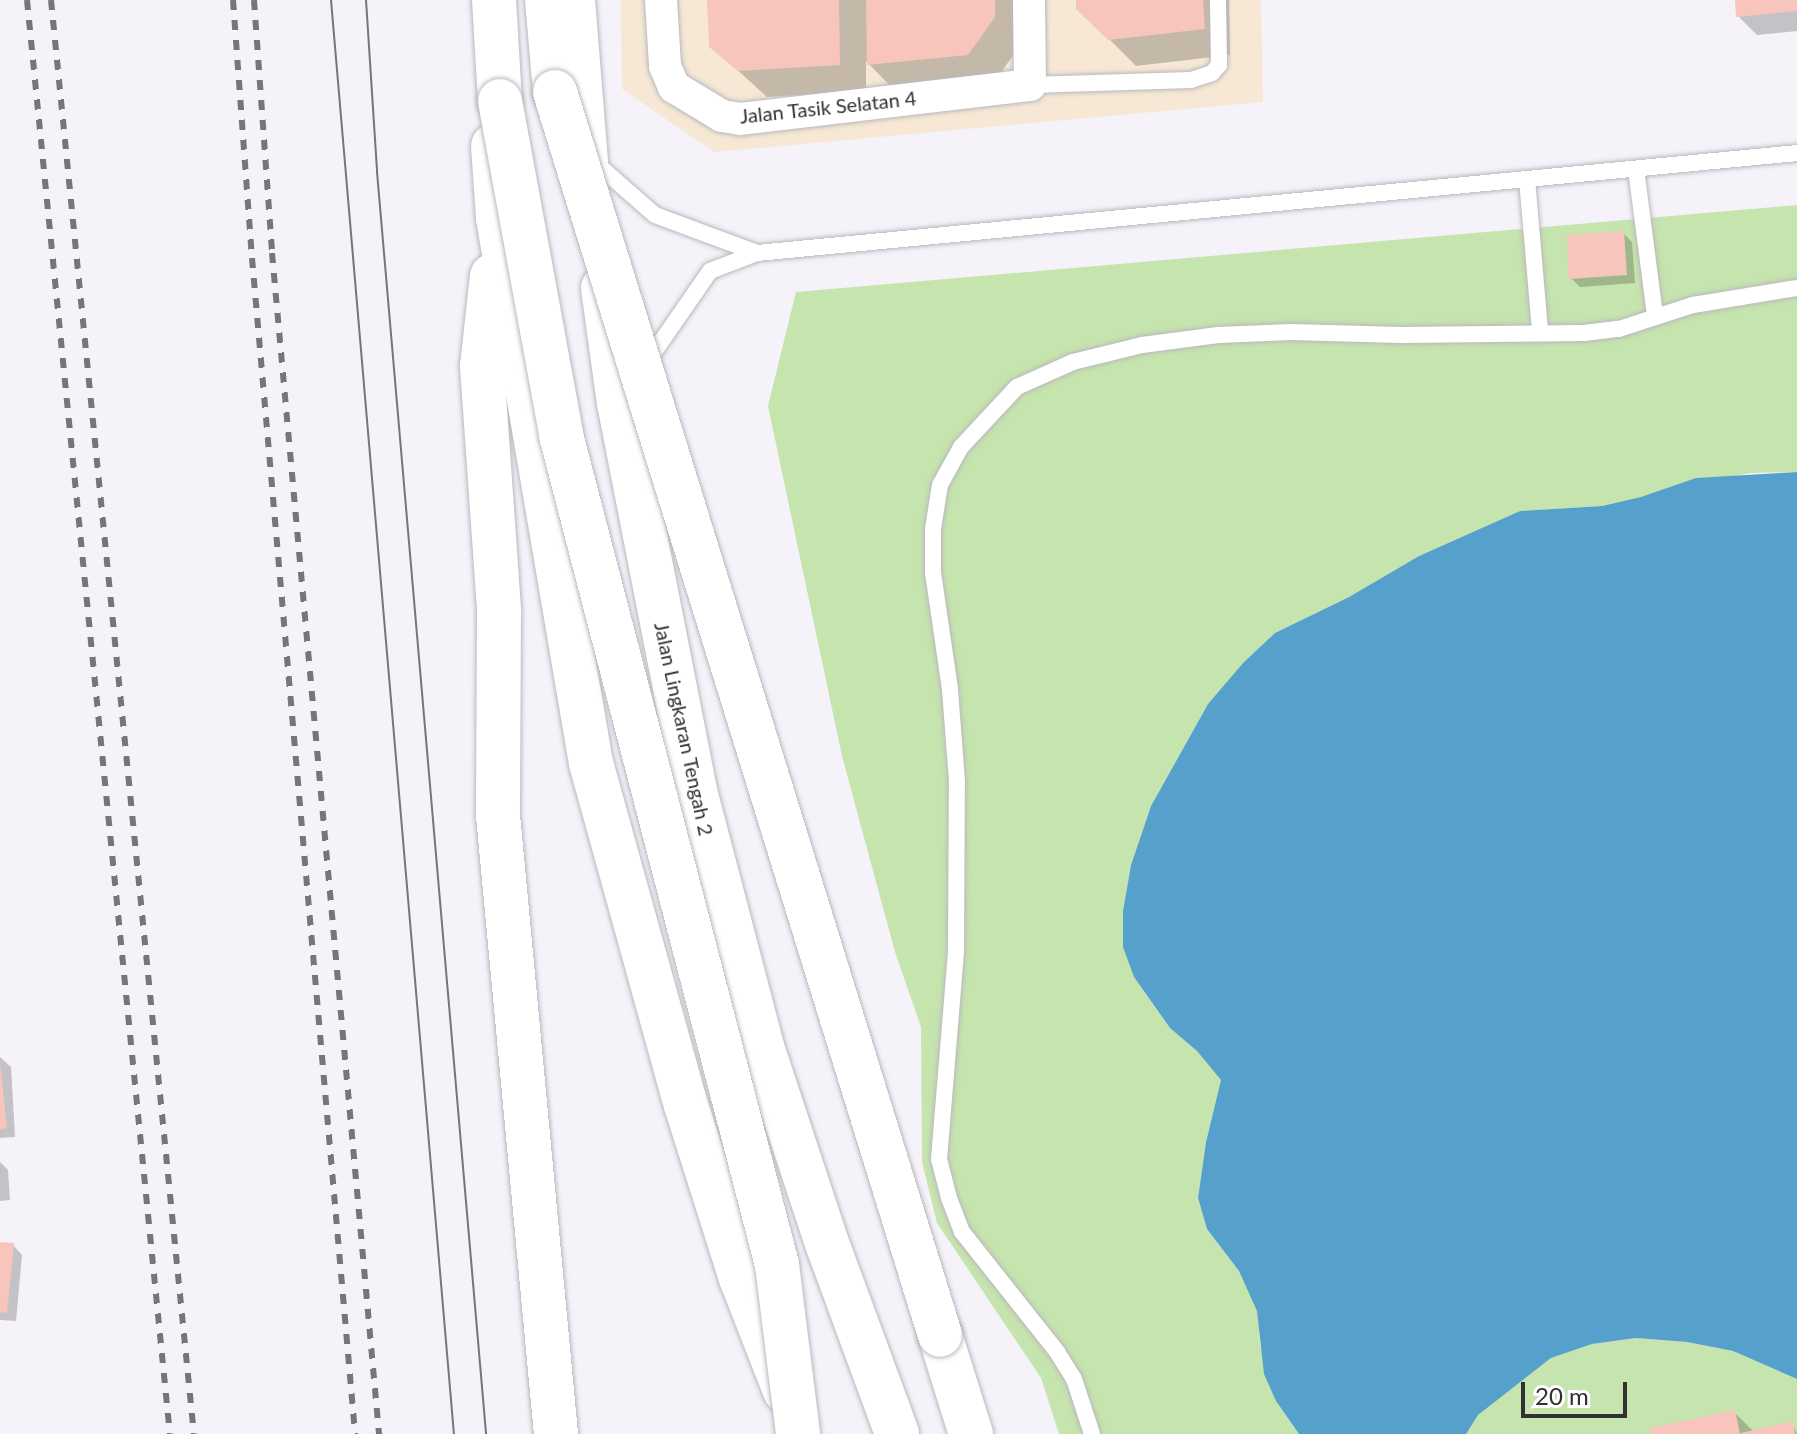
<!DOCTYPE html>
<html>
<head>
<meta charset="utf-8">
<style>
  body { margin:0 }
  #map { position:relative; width:1797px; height:1434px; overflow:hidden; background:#f5f2f9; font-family:Lato,sans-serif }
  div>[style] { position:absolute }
  .commercial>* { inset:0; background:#f6e8d4 }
  .green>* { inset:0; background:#c6e4ad }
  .water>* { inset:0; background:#56a1cc }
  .shadow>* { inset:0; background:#0003 }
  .building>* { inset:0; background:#f7c5bc }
  .roads { filter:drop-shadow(0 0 2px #bab8be) drop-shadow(0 0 2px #bab8be) }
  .service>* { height:16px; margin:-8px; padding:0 8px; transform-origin:8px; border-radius:8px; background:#fff }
  .minor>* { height:32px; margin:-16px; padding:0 16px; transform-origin:16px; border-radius:16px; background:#fff }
  .trunk>* { height:44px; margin:-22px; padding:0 22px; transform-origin:22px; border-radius:22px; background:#fff }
  .motorway>* { height:44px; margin:-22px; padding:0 22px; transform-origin:22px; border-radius:22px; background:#fff }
  .tram>* { height:2px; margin:-1px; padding:0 1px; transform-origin:1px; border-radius:1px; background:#777579 }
  .rail>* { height:6px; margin-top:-3px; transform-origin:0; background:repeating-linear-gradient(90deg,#777579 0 10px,transparent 0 20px) }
  .bridges { filter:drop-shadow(0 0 2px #bab8be) drop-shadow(0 0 2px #bab8be) }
  .motorway-bridge>* { height:44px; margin:-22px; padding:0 22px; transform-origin:22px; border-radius:22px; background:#fff }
  span { translate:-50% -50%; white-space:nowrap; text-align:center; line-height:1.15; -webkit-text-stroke:7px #fff; paint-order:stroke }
  .street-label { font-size:20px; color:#313032 }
  .scale { position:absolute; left:1521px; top:1382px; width:106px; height:36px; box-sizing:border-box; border:4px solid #313032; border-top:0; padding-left:10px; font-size:24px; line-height:28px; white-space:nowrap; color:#313032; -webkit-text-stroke:6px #fff; paint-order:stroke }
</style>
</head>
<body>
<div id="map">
  <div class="commercial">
    <div style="clip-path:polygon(621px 0,1261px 0,1263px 102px,714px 152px,622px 89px)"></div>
  </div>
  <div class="green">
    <div style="clip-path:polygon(1797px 205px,1797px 472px,1750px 473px,1602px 506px,1520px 511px,1419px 556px,1349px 597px,1275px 633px,1243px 663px,1208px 704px,1151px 806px,1131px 865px,1123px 911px,1134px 977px,1170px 1028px,1197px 1051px,1221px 1080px,1206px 1142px,1198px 1198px,1207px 1229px,1239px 1271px,1258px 1311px,1260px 1344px,1276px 1401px,1299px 1434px,1059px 1434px,1041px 1378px,937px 1223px,922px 1162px,921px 1027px,895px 952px,842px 756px,768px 406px,796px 292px)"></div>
    <div style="clip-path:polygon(1636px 1338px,1687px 1342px,1733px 1351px,1797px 1379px,1797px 1434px,1466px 1434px,1477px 1415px,1551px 1358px,1592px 1344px)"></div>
  </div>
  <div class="water">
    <div style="clip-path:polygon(1797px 472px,1797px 1379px,1733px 1351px,1687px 1342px,1636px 1338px,1592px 1344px,1551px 1358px,1478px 1415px,1466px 1434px,1299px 1434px,1276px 1401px,1264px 1374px,1257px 1311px,1239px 1271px,1207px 1229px,1198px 1198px,1206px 1142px,1221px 1080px,1197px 1051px,1170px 1028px,1134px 977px,1123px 947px,1123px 911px,1131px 865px,1151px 806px,1208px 704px,1243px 663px,1275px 633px,1349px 597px,1419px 556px,1520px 511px,1602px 506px,1641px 497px,1696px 478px)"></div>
  </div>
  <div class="shadow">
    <div style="clip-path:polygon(711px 0,1020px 0,1021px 44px,995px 81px,895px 91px,866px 61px,866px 91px,767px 97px,711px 46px)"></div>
    <div style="clip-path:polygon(1078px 0,1229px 0,1230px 55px,1136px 66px,1078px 8px)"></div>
    <div style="clip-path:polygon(1737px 0,1797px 0,1797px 31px,1757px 35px,1738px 16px)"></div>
    <div style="clip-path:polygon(1623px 233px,1632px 242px,1635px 283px,1580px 287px,1571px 278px)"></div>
    <div style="clip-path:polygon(0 1057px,11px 1067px,15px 1137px,0 1138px)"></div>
    <div style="clip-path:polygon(0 1162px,8px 1170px,10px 1200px,0 1201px)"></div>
    <div style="clip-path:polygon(0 1244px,13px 1245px,22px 1255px,16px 1321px,0 1320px)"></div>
    <div style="clip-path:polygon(1734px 1412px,1754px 1432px,1792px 1423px,1797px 1434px,1653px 1434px)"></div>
  </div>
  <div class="building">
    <div style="clip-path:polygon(707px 0,839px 0,840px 65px,738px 71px,709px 47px)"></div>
    <div style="clip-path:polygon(866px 0,995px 0,995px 17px,968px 55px,867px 65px)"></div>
    <div style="clip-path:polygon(1076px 0,1203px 0,1205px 29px,1108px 40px,1076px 9px)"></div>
    <div style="clip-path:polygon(1735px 0,1797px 0,1797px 11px,1736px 17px)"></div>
    <div style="clip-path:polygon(1624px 231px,1627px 275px,1569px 279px,1567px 235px)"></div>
    <div style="clip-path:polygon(0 1062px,7px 1128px,0 1129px)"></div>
    <div style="clip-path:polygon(0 1242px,14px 1243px,7px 1313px,0 1312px)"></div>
    <div style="clip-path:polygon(1735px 1410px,1740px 1434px,1651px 1434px,1650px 1428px)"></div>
    <div style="clip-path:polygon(1793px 1421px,1795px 1434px,1741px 1434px,1741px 1433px)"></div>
  </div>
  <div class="roads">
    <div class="service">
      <div style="left:1030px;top:85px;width:161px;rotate:-1.8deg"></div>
      <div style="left:1191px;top:80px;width:22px;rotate:-18deg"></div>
      <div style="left:1212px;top:73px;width:11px;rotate:-49deg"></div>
      <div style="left:1219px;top:65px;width:65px;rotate:-90.9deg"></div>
      <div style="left:591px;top:159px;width:85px;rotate:41.2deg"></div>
      <div style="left:655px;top:215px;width:109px;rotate:20.4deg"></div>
      <div style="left:1636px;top:169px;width:147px;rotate:82.6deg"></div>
      <div style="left:1527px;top:179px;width:153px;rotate:85.1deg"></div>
      <div style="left:645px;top:365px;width:114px;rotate:-55.3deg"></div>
      <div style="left:710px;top:271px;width:50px;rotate:-21deg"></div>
      <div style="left:757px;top:253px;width:1045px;rotate:-5.49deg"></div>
      <div style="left:1092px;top:1434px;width:58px;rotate:-108.1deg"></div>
      <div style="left:1074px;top:1379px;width:31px;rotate:-122deg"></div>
      <div style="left:1058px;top:1353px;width:154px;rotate:-128.4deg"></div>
      <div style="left:962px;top:1232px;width:36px;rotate:-111deg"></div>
      <div style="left:949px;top:1198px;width:40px;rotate:-104.4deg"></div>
      <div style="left:939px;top:1159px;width:209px;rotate:-85.3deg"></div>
      <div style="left:956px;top:951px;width:170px;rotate:-89.7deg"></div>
      <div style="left:957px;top:781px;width:92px;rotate:-94.4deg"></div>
      <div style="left:950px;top:689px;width:117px;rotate:-98.3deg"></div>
      <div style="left:933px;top:573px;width:44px;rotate:-90deg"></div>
      <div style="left:933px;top:529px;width:45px;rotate:-81deg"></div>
      <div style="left:940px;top:485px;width:43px;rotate:-61.1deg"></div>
      <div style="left:961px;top:447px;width:82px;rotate:-47deg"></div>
      <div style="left:1017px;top:387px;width:61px;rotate:-24.1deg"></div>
      <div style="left:1073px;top:362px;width:71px;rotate:-13.8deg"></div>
      <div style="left:1142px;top:345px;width:77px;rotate:-7.5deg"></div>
      <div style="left:1218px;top:335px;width:73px;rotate:-2.4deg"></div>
      <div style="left:1291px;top:332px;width:110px;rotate:1.6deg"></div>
      <div style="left:1401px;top:335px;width:183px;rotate:-0.6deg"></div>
      <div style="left:1584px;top:333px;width:35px;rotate:-7deg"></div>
      <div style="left:1619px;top:329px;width:78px;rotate:-18deg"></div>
      <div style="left:1693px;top:305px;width:105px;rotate:-9.3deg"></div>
    </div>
    <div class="minor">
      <div style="left:661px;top:0;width:66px;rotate:86.5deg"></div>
      <div style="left:665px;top:66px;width:23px;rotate:67deg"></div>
      <div style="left:674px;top:87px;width:56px;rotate:31.1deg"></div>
      <div style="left:722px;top:116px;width:18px;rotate:9deg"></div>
      <div style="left:740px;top:119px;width:292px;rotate:-6.7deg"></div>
      <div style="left:1030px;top:85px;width:85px;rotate:-90.7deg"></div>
    </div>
    <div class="trunk">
      <div style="left:573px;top:0;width:162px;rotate:85.4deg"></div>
      <div style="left:493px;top:146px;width:72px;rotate:86deg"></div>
      <div style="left:498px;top:218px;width:553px;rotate:80.32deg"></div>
      <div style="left:591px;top:763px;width:355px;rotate:74.5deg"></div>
      <div style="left:686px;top:1105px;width:182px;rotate:72.4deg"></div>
      <div style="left:741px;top:1278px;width:121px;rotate:68.7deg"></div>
      <div style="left:492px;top:276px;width:91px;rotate:96.3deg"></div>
      <div style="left:482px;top:366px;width:247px;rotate:86deg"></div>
      <div style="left:499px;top:612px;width:203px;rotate:90.3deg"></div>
      <div style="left:498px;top:815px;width:622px;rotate:84.65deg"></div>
      <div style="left:603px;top:288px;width:116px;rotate:82.1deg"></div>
      <div style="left:619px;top:403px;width:395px;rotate:78.9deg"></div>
      <div style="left:695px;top:791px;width:265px;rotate:75.3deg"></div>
      <div style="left:762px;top:1047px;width:210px;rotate:71.7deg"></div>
      <div style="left:828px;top:1246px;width:200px;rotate:69.8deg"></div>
    </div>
    <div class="motorway">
      <div style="left:494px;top:0;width:101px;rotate:86.6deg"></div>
      <div style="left:547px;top:0;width:92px;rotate:85deg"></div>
      <div style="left:940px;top:1335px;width:104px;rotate:72.6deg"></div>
    </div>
  </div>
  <div class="tram">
    <div style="left:331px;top:0;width:1439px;rotate:85.1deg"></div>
    <div style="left:366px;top:0;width:172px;rotate:86.3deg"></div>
    <div style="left:377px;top:172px;width:1267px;rotate:85.06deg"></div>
  </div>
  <div class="rail">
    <div style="left:27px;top:0;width:1441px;rotate:84.31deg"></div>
    <div style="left:51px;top:0;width:1441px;rotate:84.31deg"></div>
    <div style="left:233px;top:0;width:259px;rotate:85.8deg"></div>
    <div style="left:252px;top:258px;width:1181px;rotate:84.99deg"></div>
    <div style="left:254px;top:0;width:254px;rotate:85.9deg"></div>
    <div style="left:272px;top:253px;width:1186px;rotate:84.82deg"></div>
  </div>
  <div class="bridges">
    <div class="motorway-bridge">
      <div style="left:555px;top:92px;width:1301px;rotate:72.79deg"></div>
      <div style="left:500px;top:101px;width:340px;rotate:79.6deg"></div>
      <div style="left:561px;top:435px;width:858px;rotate:75.41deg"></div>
      <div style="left:777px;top:1265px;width:170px;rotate:82.9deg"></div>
    </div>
  </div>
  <div class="street-label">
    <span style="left:828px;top:107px;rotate:-6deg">Jalan Tasik Selatan 4</span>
    <span style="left:684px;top:729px;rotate:78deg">Jalan Lingkaran Tengah 2</span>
  </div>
  <div class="scale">20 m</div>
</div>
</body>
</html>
